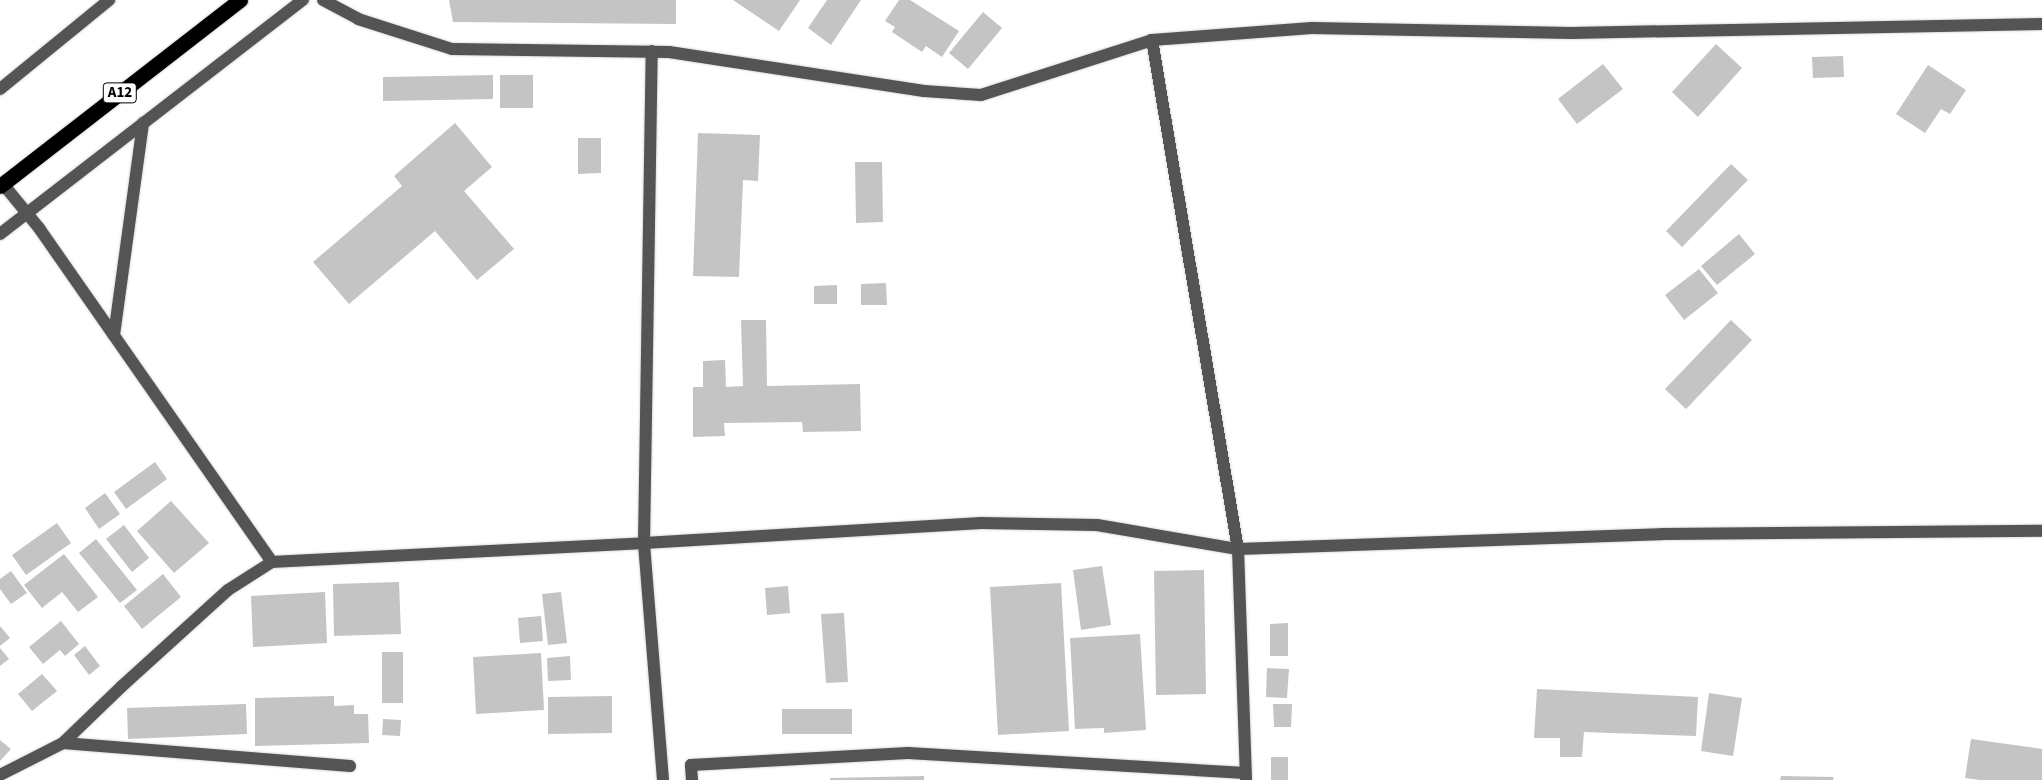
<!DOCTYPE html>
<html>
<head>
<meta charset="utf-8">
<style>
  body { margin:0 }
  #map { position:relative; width:2042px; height:780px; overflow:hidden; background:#fff; font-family:"Source Sans 3",sans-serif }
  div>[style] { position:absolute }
  .building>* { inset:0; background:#c4c4c4 }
  .roads { filter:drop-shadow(0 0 1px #dbdbdb) drop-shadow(0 0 1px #dbdbdb) }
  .minor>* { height:12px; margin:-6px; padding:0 6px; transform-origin:6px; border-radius:6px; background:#545454 }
  .highway>* { height:15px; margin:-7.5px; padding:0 7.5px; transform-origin:7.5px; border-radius:7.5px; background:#000 }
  span { translate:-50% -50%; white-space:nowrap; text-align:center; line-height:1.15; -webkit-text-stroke:4px #fff; paint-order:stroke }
  .shield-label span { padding:1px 4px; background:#fff; border:1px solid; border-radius:4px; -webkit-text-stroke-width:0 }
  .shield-label { font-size:15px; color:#000; font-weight:700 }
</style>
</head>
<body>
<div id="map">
  <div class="building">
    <div style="clip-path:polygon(449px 0,676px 0,676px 24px,453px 22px)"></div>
    <div style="clip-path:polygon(733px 0,800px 0,779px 31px)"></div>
    <div style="clip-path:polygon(827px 0,861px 0,831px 45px,808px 28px)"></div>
    <div style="clip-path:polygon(899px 0,910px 0,959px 31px,942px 57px,926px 46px,922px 52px,892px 32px,895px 27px,885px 21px)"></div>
    <div style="clip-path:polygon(983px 12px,1002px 28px,968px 69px,949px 53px)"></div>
    <div style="clip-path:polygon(1716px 44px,1742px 68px,1698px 117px,1672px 92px)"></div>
    <div style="clip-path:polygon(1843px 56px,1844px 77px,1813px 78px,1812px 57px)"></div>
    <div style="clip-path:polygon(1603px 64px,1623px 89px,1577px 124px,1558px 99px)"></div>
    <div style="clip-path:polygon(1928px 65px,1966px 90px,1950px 114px,1941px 109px,1925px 133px,1896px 114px)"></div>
    <div style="clip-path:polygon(493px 75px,493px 99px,383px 101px,383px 77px)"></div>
    <div style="clip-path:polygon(500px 75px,533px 75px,533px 108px,500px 108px)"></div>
    <div style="clip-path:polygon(455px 123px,492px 167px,464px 191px,514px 249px,477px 280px,435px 231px,349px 304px,313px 262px,402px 186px,394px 176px)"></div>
    <div style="clip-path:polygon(698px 133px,760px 135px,758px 181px,743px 180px,739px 277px,693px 276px)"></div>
    <div style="clip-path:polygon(578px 138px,601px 138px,601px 173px,578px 174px)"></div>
    <div style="clip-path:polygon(855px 162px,882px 162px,883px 222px,856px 223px)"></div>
    <div style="clip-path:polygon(1731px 164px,1748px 180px,1682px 247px,1666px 231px)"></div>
    <div style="clip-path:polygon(1739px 234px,1755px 254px,1717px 285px,1701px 266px)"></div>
    <div style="clip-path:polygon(1699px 269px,1718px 293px,1684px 320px,1665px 295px)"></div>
    <div style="clip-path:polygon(886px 283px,887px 305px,861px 305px,861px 284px)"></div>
    <div style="clip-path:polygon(837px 285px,837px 304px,814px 304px,814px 286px)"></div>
    <div style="clip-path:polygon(741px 320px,766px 320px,767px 386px,860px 384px,861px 431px,803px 432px,802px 422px,724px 423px,725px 436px,693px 437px,693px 387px,703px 387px,703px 361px,725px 360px,726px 387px,743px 386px)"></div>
    <div style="clip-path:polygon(1731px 320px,1752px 340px,1686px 409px,1665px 389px)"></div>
    <div style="clip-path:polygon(155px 462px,167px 479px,126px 509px,114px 492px)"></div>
    <div style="clip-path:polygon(105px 493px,120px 514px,99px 529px,85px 508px)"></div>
    <div style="clip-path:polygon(171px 501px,209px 543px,174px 573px,137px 531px)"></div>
    <div style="clip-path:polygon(57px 523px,71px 543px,26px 575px,12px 555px)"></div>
    <div style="clip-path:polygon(124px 525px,149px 558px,132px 572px,106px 539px)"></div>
    <div style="clip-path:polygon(96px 539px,137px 590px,120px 603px,79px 553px)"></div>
    <div style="clip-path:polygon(64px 554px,98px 597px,78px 612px,62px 592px,42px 608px,24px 585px)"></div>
    <div style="clip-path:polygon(1102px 566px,1111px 625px,1081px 630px,1073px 570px)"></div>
    <div style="clip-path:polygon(1204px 570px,1206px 694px,1156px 695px,1154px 571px)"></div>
    <div style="clip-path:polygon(11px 571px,27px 593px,11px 604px,0 589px,0 579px)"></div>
    <div style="clip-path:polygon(163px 574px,181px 597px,142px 629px,124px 606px)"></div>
    <div style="clip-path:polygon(399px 582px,401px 634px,334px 636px,333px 584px)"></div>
    <div style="clip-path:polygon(1061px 583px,1069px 731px,998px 735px,990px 587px)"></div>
    <div style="clip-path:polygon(788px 586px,790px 613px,767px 615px,765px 588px)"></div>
    <div style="clip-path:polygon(325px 592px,327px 643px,253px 647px,251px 596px)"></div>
    <div style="clip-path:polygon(561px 592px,567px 643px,548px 645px,542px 594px)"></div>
    <div style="clip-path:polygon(844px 613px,848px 682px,826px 683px,821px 614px)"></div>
    <div style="clip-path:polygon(541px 616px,543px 641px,520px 643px,518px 618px)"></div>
    <div style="clip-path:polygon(61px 621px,79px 644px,65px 656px,60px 650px,43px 664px,29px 647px)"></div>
    <div style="clip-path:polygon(1288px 623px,1288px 656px,1270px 656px,1270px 624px)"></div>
    <div style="clip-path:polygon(0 626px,10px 638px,0 646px)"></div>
    <div style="clip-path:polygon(1140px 634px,1146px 730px,1104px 733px,1104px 728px,1075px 729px,1070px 638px)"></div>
    <div style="clip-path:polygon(85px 646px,100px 666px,89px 675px,74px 655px)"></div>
    <div style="clip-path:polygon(0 648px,9px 659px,0 666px)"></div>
    <div style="clip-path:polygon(382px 652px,403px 652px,403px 703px,382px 703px)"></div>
    <div style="clip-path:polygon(541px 653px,544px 710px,476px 714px,473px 657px)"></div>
    <div style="clip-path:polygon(570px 656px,571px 680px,548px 681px,547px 658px)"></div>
    <div style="clip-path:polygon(1267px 668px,1289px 669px,1287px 698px,1266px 697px)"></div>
    <div style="clip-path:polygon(42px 674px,57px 691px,32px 711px,18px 694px)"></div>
    <div style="clip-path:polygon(1537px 689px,1698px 697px,1696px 736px,1584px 732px,1582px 757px,1560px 757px,1560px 738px,1534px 738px)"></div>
    <div style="clip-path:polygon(1709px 693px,1742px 698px,1733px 756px,1701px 751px)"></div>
    <div style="clip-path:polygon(334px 696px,334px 706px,354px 705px,354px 714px,368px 714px,369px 743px,255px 746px,255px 698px)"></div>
    <div style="clip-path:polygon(612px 696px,612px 733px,548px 734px,548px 697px)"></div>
    <div style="clip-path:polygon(246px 704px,247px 734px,128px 739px,127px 708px)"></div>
    <div style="clip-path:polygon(1273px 704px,1292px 704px,1291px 727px,1274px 727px)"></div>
    <div style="clip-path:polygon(782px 709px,852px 709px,852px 734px,782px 734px)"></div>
    <div style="clip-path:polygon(383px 719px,401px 720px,400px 736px,382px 735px)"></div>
    <div style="clip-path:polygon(1971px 739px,2042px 749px,2042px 780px,1980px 780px,1965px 778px)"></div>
    <div style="clip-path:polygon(0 740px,11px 749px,0 761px)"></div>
    <div style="clip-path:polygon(1271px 757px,1288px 757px,1288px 780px,1271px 780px)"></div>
    <div style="clip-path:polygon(924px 776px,924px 780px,830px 780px,830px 778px)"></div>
    <div style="clip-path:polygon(1781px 776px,1834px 777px,1833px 780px,1780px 780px)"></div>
  </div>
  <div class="roads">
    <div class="minor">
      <div style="left:323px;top:0;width:40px;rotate:28deg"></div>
      <div style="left:358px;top:19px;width:99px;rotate:17.7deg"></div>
      <div style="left:452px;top:49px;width:217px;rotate:0.8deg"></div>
      <div style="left:669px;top:52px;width:258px;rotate:8.7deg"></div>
      <div style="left:924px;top:91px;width:57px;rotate:4deg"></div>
      <div style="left:981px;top:95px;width:180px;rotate:-17.8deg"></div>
      <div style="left:1152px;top:40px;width:160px;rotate:-4.3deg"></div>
      <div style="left:1312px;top:28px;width:259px;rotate:1.1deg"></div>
      <div style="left:1571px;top:33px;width:471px;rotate:-1.1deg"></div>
      <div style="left:1152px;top:40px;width:516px;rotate:80.41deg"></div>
      <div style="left:1238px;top:549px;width:231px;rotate:88deg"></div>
      <div style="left:0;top:89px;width:141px;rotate:-39.2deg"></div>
      <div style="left:3px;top:184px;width:57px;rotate:50.7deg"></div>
      <div style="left:39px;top:228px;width:407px;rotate:55.1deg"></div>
      <div style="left:272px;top:562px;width:372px;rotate:-2.9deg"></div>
      <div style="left:644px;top:543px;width:492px;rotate:-89.1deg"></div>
      <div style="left:0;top:234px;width:383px;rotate:-37.7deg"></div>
      <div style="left:114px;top:335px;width:214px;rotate:-82.2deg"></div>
      <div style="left:63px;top:743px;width:288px;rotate:4.6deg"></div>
      <div style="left:0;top:775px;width:71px;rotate:-26.9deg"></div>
      <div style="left:63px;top:743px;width:81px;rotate:-44deg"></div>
      <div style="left:121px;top:687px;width:144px;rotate:-42.2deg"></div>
      <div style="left:228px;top:590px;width:52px;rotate:-32.5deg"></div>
      <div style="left:663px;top:780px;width:238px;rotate:-94.6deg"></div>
      <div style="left:644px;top:543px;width:338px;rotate:-3.4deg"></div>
      <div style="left:981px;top:523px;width:116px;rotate:1deg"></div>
      <div style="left:1097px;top:525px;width:143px;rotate:9.7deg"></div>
      <div style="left:1238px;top:549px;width:424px;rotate:-2deg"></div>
      <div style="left:1662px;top:534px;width:380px;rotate:-0.5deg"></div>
      <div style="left:692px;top:780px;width:15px;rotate:-94deg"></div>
      <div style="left:691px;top:765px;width:217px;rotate:-3.2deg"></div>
      <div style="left:908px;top:753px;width:338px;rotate:3.4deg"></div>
    </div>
    <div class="highway">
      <div style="left:0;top:186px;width:304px;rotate:-37.8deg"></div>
    </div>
  </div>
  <div class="shield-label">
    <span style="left:120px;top:93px">A12</span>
  </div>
</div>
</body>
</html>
